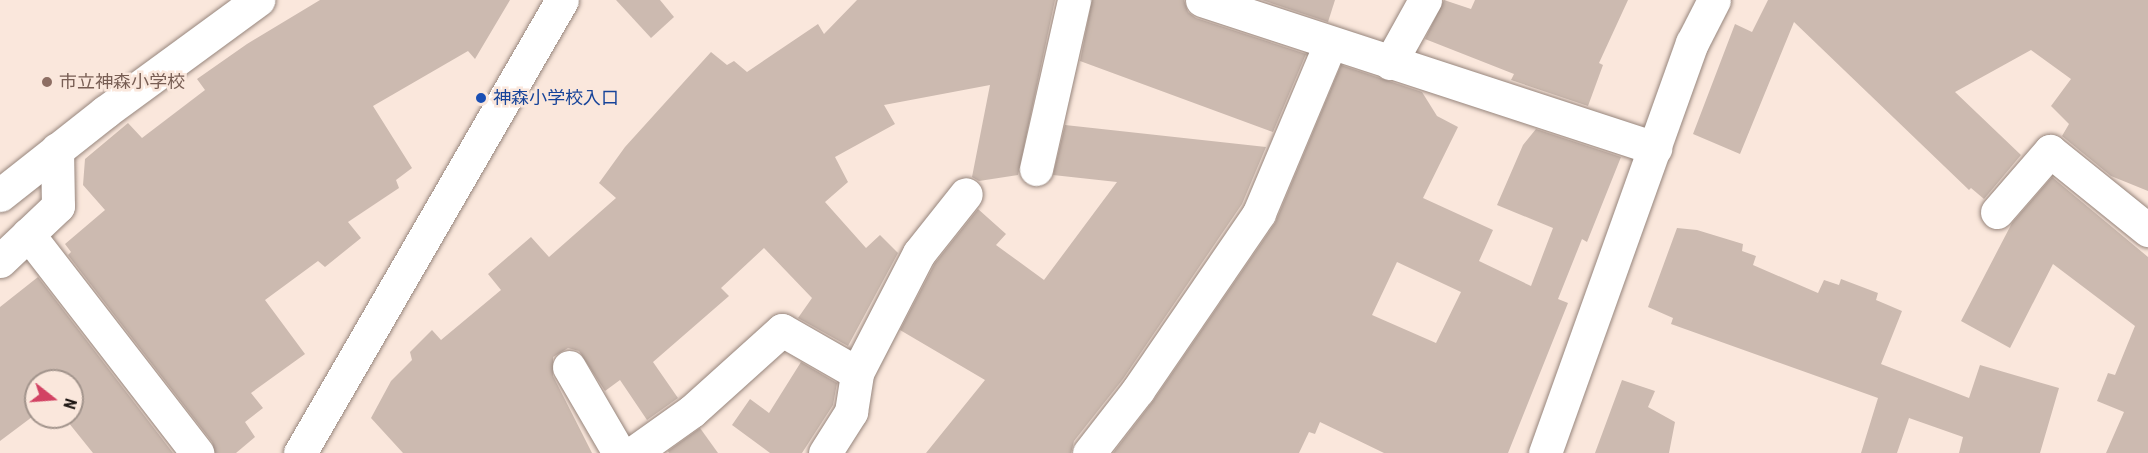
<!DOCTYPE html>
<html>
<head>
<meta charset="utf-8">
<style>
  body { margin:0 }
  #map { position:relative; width:2148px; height:453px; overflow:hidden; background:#fae7dc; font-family:"Roboto Condensed","Noto Sans JP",sans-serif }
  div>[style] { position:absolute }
  .building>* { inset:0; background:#ccbab0 }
  .roads { filter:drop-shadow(0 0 2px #96857c) drop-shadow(0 0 2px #96857c) }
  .minor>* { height:33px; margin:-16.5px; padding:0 16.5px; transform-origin:16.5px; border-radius:16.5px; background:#fff }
  .dots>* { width:16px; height:16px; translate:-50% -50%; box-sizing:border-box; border:3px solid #fae7dc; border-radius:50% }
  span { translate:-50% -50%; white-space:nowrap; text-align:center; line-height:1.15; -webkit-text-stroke:5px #fae7dc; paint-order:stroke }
  .education-label { font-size:18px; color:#785e54 }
  .left { translate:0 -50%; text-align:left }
  .transit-label { font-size:18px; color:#164399 }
  .north { position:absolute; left:24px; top:369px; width:60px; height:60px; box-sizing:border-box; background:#fae7dc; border:2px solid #a2948c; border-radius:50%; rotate:107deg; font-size:16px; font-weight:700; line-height:24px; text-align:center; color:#1f1815 }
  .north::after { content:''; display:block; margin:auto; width:21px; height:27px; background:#d24263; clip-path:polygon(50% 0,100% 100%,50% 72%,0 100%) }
</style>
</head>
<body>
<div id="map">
  <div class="building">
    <div style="clip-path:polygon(320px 0,510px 0,475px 59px,468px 51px,373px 106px,412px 168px,396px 180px,399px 188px,348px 222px,361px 238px,325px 267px,318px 261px,265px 300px,305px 354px,251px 393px,263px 408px,245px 422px,255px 437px,236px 453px,215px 453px,212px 442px,68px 255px,71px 252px,65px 244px,105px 210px,83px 185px,85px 159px,128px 123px,142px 138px,205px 90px,197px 79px,247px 44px)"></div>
    <div style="clip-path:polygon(616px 0,660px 0,674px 17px,651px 38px)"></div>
    <div style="clip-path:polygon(857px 0,1055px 0,1018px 175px,979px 181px,972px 177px,990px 85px,884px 105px,895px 124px,835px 157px,848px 182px,825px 202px,866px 248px,880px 235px,898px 253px,848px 346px,798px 318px,812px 298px,764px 248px,721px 288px,729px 296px,653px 362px,678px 398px,647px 420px,620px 380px,605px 391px,579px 351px,568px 348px,553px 357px,553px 376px,592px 453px,403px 453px,371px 418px,391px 381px,412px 360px,410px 352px,432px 330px,441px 340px,501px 290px,488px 274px,531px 237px,549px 257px,616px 198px,599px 183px,625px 147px,711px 52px,727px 65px,734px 61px,747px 72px,818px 24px,824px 34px)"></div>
    <div style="clip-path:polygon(1092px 0,1184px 0,1188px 12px,1196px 18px,1306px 54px,1273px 132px,1080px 61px)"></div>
    <div style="clip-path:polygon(1262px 0,1335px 0,1328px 22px)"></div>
    <div style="clip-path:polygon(1444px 0,1471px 9px,1475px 0,1628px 0,1599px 63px,1603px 65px,1588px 106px,1511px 80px,1514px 74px,1425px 39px)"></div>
    <div style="clip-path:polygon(1768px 0,2148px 0,2148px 191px,2111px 176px,2062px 136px,2069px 124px,2051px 106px,2071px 79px,2031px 50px,1955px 92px,2021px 155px,1984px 199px,1971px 188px,1969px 190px,1794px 22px,1740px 154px,1693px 134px,1735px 24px,1752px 32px)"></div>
    <div style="clip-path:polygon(evenodd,1341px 65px,1422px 92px,1437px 116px,1458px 127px,1423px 198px,1493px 230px,1479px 261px,1531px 286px,1553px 228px,1497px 205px,1523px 145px,1536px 129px,1621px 157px,1587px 242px,1582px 239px,1558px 299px,1568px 303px,1508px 453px,1384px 453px,1320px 422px,1315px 434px,1309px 432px,1299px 453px,1113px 453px,1153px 401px,1275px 223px,1341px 65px,1397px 262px,1461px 292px,1436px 343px,1372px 315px,1397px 262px)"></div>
    <div style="clip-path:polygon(1065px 125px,1266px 147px,1242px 204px,1123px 379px,1074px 441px,1071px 453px,926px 453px,985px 380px,900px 330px,935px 263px,978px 209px,1006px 234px,996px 245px,1044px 280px,1117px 182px,1053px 175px)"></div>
    <div style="clip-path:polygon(2052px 177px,2148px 257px,2148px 453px,2106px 453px,2124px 412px,2097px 401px,2108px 373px,2115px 375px,2135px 326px,2053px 264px,2010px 348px,1961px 321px,2012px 223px)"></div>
    <div style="clip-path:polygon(1677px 228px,1697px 230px,1743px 244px,1742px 251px,1756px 256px,1753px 265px,1818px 293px,1824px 280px,1839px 285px,1841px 279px,1878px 293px,1876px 300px,1902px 311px,1881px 364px,1969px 398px,1980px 365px,2059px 388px,2040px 453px,1959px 453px,1963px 437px,1909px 418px,1897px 453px,1861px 453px,1878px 398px,1671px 324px,1673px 318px,1648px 307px)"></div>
    <div style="clip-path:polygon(38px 277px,173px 453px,93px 453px,64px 417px,72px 417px,72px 381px,36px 381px,36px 414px,0 441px,0 307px)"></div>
    <div style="clip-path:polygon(801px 362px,837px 383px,833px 405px,802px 453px,770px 453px,732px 425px,750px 399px,769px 413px)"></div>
    <div style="clip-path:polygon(1622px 380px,1655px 391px,1648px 407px,1675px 422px,1669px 453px,1595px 453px)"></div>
    <div style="clip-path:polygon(700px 428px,718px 453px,669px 453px,668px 451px)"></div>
  </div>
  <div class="roads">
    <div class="minor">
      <div style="left:1202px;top:0;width:477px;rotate:18.1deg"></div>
      <div style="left:1390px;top:63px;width:72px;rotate:-60.9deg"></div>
      <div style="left:1036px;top:169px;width:173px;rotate:-77.3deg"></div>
      <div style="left:0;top:195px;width:134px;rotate:-38.3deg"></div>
      <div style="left:105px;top:112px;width:190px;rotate:-36.2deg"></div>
      <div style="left:1997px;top:212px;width:81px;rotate:-49deg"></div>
      <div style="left:2050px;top:151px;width:126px;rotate:38.9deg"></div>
      <div style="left:28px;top:234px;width:277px;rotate:52.3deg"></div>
      <div style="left:0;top:261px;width:80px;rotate:-43.5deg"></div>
      <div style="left:58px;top:206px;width:57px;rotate:-91deg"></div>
      <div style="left:569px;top:367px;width:99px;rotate:59.8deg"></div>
      <div style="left:300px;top:453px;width:523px;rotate:-59.96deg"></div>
      <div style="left:633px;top:453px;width:72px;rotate:-35.4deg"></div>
      <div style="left:692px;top:411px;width:121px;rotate:-42deg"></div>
      <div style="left:782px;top:330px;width:86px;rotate:29.8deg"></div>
      <div style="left:857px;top:373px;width:135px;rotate:-62.7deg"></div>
      <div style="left:919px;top:253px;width:75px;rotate:-51.5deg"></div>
      <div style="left:825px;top:453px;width:49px;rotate:-57.6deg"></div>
      <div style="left:851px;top:412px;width:39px;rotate:-81deg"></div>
      <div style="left:1089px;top:453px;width:80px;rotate:-52.1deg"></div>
      <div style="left:1138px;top:390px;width:214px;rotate:-55.6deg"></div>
      <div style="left:1259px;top:213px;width:183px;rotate:-67.2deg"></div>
      <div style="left:1545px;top:453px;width:436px;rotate:-70.3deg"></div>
      <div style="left:1692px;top:43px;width:48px;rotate:-62.9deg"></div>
    </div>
  </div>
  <div class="dots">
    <div style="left:47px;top:82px;background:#8d6e63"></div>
    <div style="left:481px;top:98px;background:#1a4fb4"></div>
  </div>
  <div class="education-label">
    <span class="left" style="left:59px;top:82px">市立神森小学校</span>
  </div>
  <div class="transit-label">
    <span class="left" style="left:493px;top:98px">神森小学校入口</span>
  </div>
  <div class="north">N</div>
</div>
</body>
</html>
